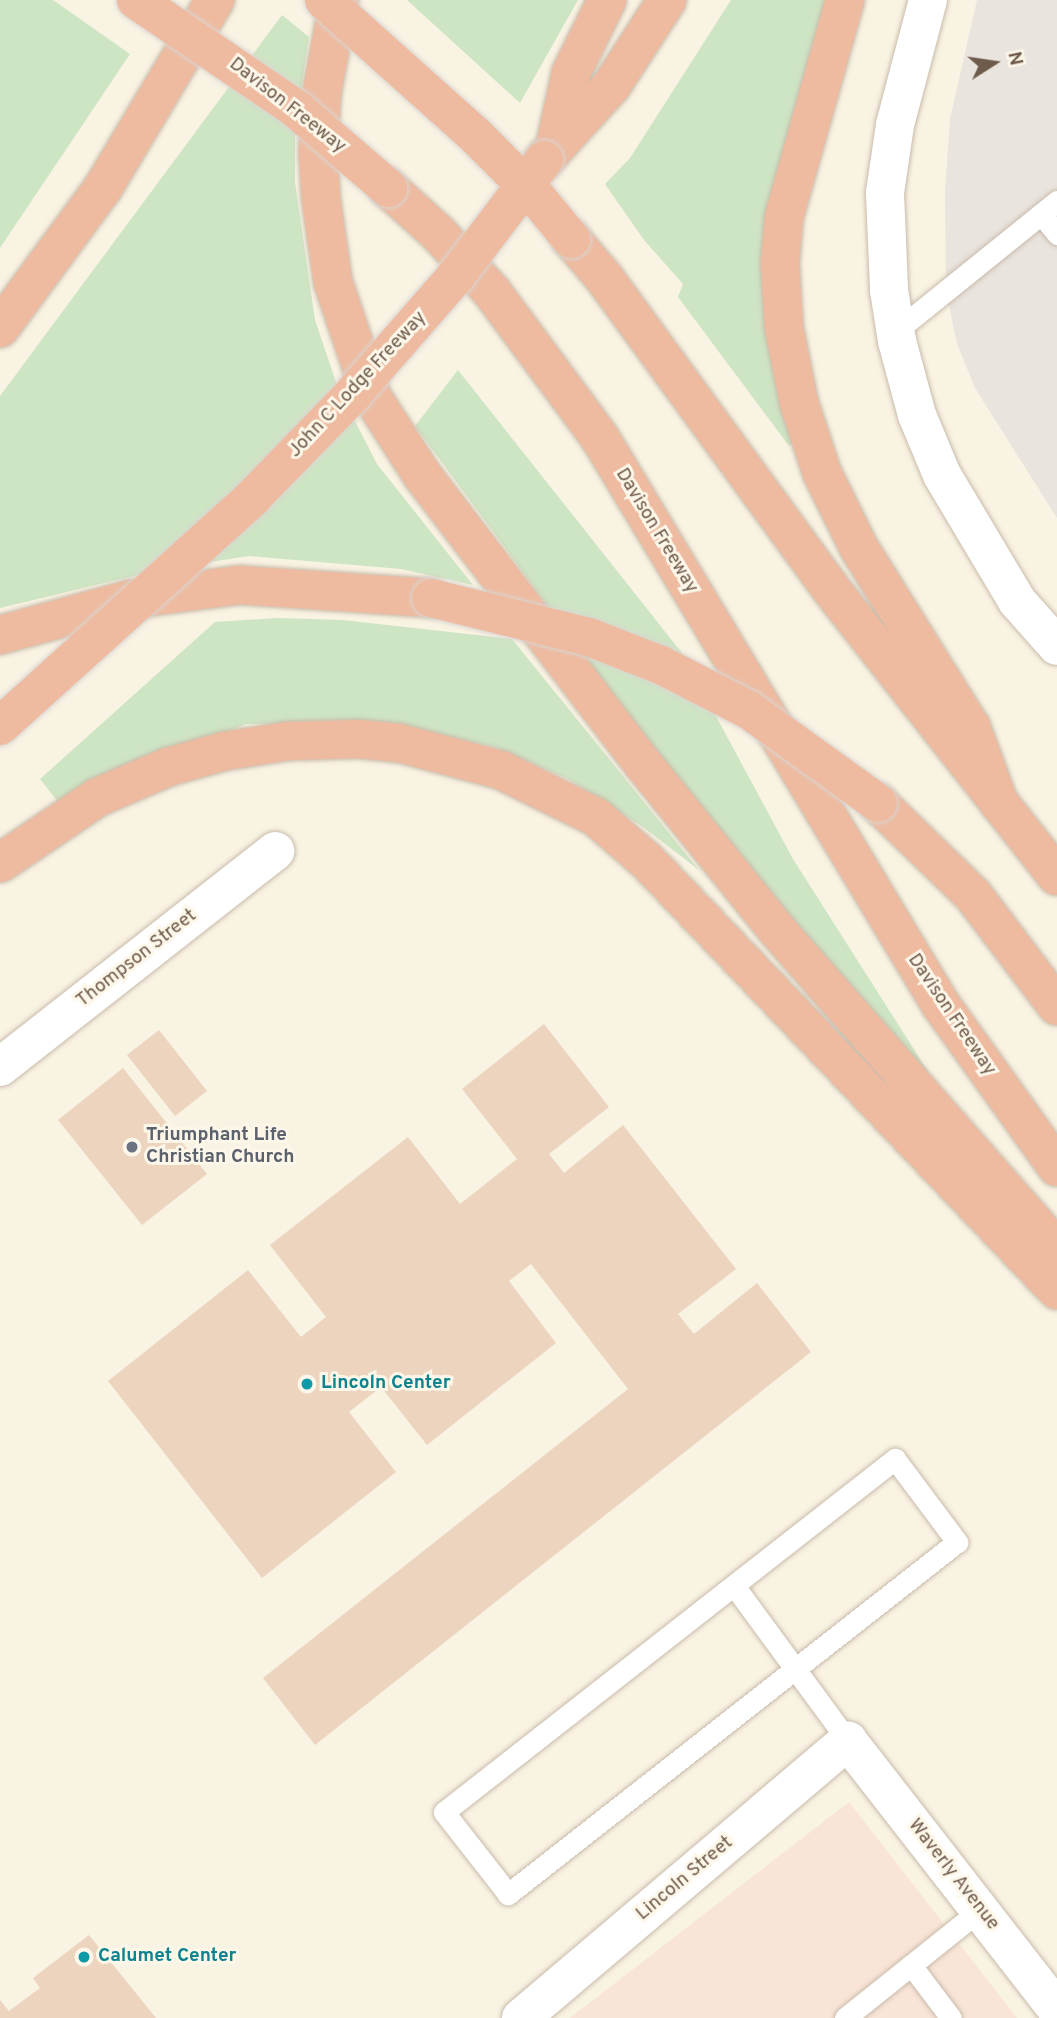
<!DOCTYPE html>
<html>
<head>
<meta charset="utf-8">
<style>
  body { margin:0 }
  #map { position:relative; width:1057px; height:2018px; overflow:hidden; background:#f9f3e3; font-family:Overpass,sans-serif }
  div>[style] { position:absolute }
  .commercial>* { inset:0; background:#f9e5d8 }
  .industrial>* { inset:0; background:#e9e4de }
  .green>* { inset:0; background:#cee5c4 }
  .building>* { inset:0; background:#ecd4be }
  .roads { filter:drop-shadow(0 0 2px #c9bbab) drop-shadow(0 0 2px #c9bbab) }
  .lane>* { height:21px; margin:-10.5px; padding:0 10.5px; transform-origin:10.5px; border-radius:10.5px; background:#fff }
  .street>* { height:38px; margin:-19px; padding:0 19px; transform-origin:19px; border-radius:19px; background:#fff }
  .highway>* { height:38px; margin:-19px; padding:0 19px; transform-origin:19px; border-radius:19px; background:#eebba0 }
  .bridges { filter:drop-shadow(0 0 2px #dad4d0) drop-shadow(0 0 2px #dad4d0) }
  .highway-bridge>* { height:38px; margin:-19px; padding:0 19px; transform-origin:19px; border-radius:19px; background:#eebba0 }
  .dots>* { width:19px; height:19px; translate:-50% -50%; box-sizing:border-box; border:4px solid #fdf7e9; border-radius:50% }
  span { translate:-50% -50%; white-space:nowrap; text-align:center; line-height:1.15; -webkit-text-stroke:6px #fdf7e9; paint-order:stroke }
  .street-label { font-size:19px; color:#6f5b4c }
  .worship-label { font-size:19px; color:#5b616d; font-weight:700 }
  .left { translate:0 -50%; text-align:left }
  .culture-label { font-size:19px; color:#0d838f; font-weight:700 }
  .north { position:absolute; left:959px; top:28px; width:70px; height:70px; -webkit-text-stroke:5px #fdf7e9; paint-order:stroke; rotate:78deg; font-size:19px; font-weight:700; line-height:28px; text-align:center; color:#6f5b4c }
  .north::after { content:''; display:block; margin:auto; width:24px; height:32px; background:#6f5b4c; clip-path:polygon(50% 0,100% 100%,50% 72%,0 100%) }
</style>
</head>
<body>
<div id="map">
  <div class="commercial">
    <div style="clip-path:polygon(849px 1802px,1017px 2018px,570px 2018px)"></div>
  </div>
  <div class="industrial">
    <div style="clip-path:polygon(977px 0,1057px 0,1057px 518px,975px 388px,957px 344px,946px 291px,945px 192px,950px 119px)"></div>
  </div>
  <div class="green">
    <div style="clip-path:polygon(0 0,53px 0,130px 54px,0 248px)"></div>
    <div style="clip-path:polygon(407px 0,578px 0,520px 103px)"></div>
    <div style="clip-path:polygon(731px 0,831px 0,781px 173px,798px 441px,789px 446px,678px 297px,683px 284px,644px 240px,605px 184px,630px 158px)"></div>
    <div style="clip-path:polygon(282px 15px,309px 37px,295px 130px,295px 182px,315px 320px,338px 388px,377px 464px,473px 585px,401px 569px,249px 556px,154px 571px,0 608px,0 396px)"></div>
    <div style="clip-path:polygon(458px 370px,682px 653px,793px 859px,929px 1073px,921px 1081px,658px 755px,415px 426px)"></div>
    <div style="clip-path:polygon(277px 618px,343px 620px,512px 639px,699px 870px,643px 827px,570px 780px,495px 747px,385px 723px,246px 724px,58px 802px,40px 779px,215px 622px)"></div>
  </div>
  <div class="building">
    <div style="clip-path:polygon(544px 1024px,609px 1107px,549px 1154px,564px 1173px,623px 1125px,736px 1269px,678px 1314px,694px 1334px,757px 1283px,811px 1352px,315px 1745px,263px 1678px,628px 1389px,531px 1264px,509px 1281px,556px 1343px,427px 1445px,381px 1387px,349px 1412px,396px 1472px,262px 1578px,108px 1381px,248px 1270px,301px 1337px,326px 1317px,270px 1245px,408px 1137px,460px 1204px,517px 1159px,462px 1089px)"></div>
    <div style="clip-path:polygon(159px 1030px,207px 1091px,175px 1116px,127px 1055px)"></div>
    <div style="clip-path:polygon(123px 1068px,207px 1174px,142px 1225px,58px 1120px)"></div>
    <div style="clip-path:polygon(89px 1935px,156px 2018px,0 2018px,0 2000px,9px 2011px,40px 1988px,33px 1978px)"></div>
  </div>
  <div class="roads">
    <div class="lane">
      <div style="left:1041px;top:214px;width:26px;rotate:51deg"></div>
      <div style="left:896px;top:331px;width:207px;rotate:-38.9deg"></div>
      <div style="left:895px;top:1459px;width:104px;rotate:53.2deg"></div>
      <div style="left:957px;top:1542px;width:571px;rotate:141.9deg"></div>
      <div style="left:508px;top:1894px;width:104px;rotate:-128deg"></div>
      <div style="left:444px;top:1812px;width:573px;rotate:-38.05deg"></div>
      <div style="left:735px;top:1587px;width:191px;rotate:53.7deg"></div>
      <div style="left:911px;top:1965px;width:66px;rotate:53deg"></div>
      <div style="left:845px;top:2018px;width:173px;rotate:-38.7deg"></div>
    </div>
    <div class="street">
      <div style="left:928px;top:0;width:129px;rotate:104.8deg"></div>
      <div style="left:895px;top:125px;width:69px;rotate:98.4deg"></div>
      <div style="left:885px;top:193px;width:97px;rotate:87.6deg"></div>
      <div style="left:889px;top:290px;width:52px;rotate:81.1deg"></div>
      <div style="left:897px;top:341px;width:77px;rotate:74.9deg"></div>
      <div style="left:917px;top:415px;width:65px;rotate:67.4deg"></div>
      <div style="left:942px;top:475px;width:147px;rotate:59.2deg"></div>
      <div style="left:1017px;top:601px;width:60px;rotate:48.4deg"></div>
      <div style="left:0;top:1067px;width:350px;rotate:-38.1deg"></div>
      <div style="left:521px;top:2018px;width:429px;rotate:-40.3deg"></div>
      <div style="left:848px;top:1741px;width:340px;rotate:52.1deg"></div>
    </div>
    <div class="highway">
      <div style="left:339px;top:0;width:94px;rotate:100.5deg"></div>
      <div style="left:322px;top:92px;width:59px;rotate:93.9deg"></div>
      <div style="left:318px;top:151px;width:48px;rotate:86.4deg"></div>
      <div style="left:321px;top:199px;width:84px;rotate:81.8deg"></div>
      <div style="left:333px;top:282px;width:121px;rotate:71.3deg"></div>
      <div style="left:372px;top:397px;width:93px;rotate:57.3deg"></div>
      <div style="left:422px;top:475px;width:365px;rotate:52.6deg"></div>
      <div style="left:644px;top:765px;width:213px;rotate:51.1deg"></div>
      <div style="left:778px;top:931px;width:423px;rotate:48.7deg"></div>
      <div style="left:845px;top:0;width:225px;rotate:105.7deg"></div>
      <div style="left:784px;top:217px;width:46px;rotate:95deg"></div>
      <div style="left:780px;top:263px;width:65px;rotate:86.5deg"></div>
      <div style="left:784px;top:328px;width:76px;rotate:78.7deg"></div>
      <div style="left:799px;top:403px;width:74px;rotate:71.8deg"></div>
      <div style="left:822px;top:473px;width:84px;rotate:63.7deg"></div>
      <div style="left:859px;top:548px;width:211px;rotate:58deg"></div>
      <div style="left:971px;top:727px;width:81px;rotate:69.8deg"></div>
      <div style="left:556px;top:142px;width:71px;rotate:-77.7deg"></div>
      <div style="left:571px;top:73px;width:81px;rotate:-63.7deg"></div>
      <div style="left:544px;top:160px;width:101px;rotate:-47.8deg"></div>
      <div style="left:612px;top:85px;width:101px;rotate:-57.1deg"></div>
      <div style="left:388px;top:188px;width:67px;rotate:42deg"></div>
      <div style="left:438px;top:233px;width:80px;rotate:47.5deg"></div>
      <div style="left:492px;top:292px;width:182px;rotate:53.5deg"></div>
      <div style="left:600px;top:438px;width:662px;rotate:58.98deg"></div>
      <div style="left:941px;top:1005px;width:199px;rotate:54.4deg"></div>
      <div style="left:571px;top:239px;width:52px;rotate:49.6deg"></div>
      <div style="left:605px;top:279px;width:384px;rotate:53.9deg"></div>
      <div style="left:831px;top:589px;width:365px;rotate:51.8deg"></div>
      <div style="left:0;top:328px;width:174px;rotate:-53.7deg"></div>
      <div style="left:103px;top:188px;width:219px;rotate:-59.2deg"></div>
      <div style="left:0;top:635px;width:137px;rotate:-15.3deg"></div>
      <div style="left:132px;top:599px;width:109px;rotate:-7.4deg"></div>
      <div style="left:240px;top:585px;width:191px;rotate:3.9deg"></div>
      <div style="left:878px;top:803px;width:132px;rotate:44.1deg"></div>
      <div style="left:973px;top:895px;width:139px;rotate:52.9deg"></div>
      <div style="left:0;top:863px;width:118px;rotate:-34deg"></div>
      <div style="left:98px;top:797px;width:76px;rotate:-23.2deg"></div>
      <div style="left:168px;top:767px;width:59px;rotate:-15.7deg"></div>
      <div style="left:225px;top:751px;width:64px;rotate:-9deg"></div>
      <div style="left:288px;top:741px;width:71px;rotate:-1.6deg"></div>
      <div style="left:359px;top:739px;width:40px;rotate:5.7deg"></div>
      <div style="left:399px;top:743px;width:106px;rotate:14.8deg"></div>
      <div style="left:501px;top:770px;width:106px;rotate:26.3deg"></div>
      <div style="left:596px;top:817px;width:69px;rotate:40.9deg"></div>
      <div style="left:648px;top:862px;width:592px;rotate:46.3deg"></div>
    </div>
  </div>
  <div class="bridges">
    <div class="highway-bridge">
      <div style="left:136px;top:0;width:192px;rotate:34.2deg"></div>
      <div style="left:295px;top:108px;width:123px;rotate:40.7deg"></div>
      <div style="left:324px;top:0;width:205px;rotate:41.8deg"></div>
      <div style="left:477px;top:137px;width:79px;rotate:45deg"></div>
      <div style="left:533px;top:193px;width:60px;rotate:50.4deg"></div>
      <div style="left:431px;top:598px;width:163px;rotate:13.9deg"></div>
      <div style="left:589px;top:637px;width:77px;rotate:21.3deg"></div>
      <div style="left:661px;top:665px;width:99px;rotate:27.1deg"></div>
      <div style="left:749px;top:710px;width:159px;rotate:35.8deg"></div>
      <div style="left:0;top:726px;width:340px;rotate:-42.1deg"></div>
      <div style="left:252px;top:498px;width:145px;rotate:-45.8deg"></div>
      <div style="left:353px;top:394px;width:157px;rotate:-48.9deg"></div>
      <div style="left:456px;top:276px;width:146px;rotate:-52.8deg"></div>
    </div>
  </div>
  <div class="dots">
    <div style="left:132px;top:1147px;background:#6b7280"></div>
    <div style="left:307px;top:1384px;background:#0f9aa8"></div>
    <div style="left:84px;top:1957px;background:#0f9aa8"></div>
  </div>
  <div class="street-label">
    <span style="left:287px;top:106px;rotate:38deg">Davison Freeway</span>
    <span style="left:358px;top:385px;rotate:-47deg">John C Lodge Freeway</span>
    <span style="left:656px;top:531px;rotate:59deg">Davison Freeway</span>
    <span style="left:137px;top:959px;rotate:-38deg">Thompson Street</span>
    <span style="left:951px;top:1015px;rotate:56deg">Davison Freeway</span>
    <span style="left:953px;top:1875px;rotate:52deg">Waverly Avenue</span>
    <span style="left:685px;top:1879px;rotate:-40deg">Lincoln Street</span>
  </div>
  <div class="worship-label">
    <span class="left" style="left:146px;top:1147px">Triumphant Life<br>Christian Church</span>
  </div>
  <div class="culture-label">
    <span class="left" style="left:321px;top:1384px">Lincoln Center</span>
    <span class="left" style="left:98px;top:1957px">Calumet Center</span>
  </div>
  <div class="north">N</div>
</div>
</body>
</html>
